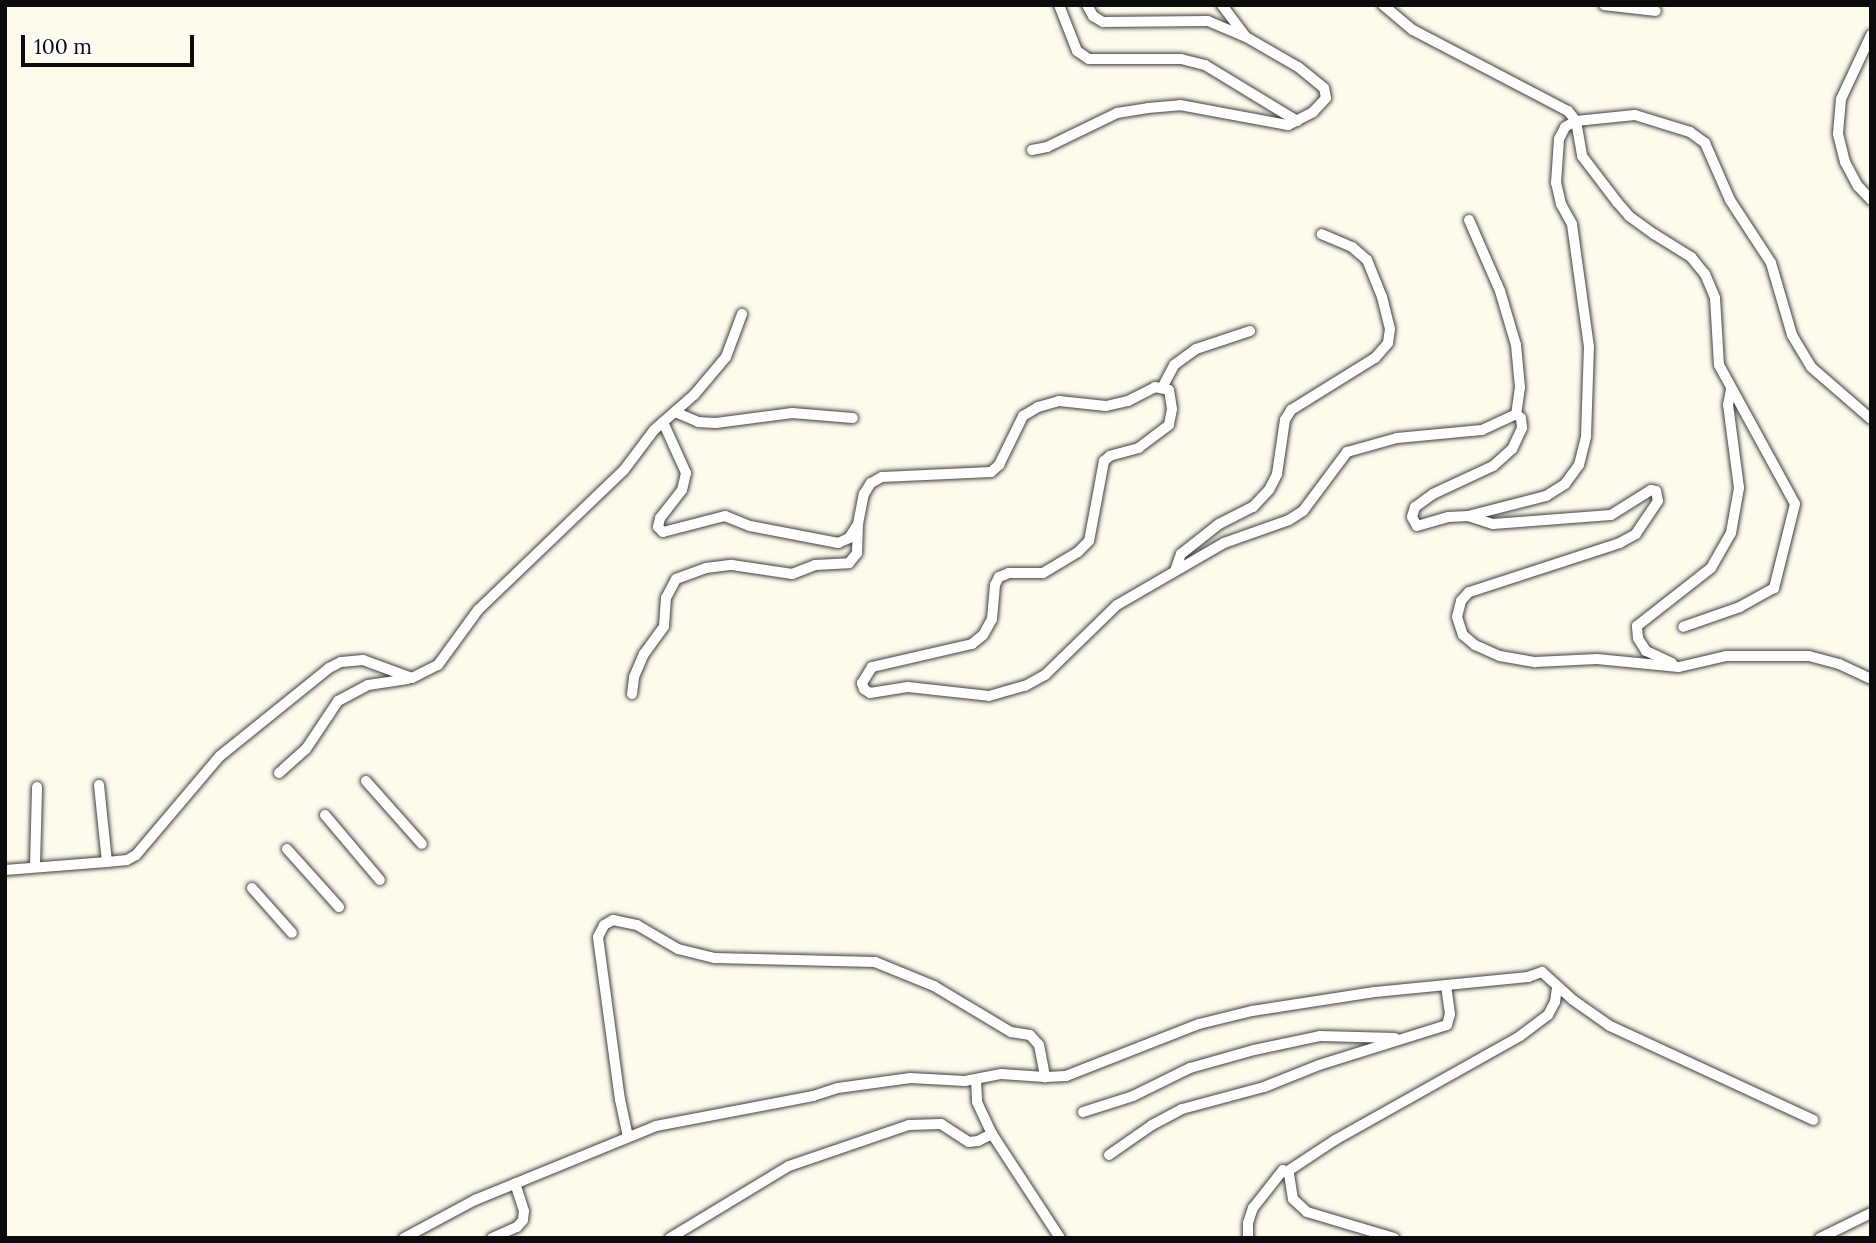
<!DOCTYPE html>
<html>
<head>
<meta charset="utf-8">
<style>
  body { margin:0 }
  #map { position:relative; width:1876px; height:1243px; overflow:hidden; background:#fefbed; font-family:Lora,serif }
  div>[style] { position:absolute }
  .roads { filter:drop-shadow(0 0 2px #3f3f3f) drop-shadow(0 0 2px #3f3f3f) }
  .minor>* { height:10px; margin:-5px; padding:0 5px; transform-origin:5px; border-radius:5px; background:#fff }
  span { translate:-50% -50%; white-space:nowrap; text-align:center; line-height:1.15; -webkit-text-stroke:7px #fff; paint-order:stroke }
  .frame { position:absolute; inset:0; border:7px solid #0c0c0c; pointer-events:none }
  .scale { position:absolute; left:21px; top:35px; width:173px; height:32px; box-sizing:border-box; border:4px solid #0c0c0c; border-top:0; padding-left:9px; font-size:21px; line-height:24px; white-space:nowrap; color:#0c0c0c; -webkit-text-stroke:5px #fff; paint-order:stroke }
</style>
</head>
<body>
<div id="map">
  <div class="roads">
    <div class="minor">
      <div style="left:1059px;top:5px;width:49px;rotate:68.6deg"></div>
      <div style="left:1077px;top:51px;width:14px;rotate:34deg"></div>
      <div style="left:1089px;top:59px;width:92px"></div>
      <div style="left:1181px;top:59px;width:25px;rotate:14deg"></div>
      <div style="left:1205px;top:65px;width:108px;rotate:31.3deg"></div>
      <div style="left:1087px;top:5px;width:13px;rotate:61deg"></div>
      <div style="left:1093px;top:16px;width:12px;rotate:31deg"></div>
      <div style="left:1103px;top:22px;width:105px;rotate:-0.5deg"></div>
      <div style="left:1208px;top:21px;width:39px;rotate:23deg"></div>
      <div style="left:1383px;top:5px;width:39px;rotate:40deg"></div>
      <div style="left:1413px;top:30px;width:175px;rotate:27.6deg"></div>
      <div style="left:1568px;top:111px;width:13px;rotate:51deg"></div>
      <div style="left:1576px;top:121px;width:36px;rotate:80deg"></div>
      <div style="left:1582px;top:156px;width:58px;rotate:52.7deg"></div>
      <div style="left:1617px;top:202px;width:18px;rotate:49deg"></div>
      <div style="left:1629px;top:216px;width:31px;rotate:36deg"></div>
      <div style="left:1654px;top:234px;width:44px;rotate:31.9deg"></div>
      <div style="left:1691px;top:257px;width:22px;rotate:51deg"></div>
      <div style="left:1705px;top:274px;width:26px;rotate:67deg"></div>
      <div style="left:1715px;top:298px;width:67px;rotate:86.6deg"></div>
      <div style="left:1719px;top:365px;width:158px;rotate:61.3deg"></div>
      <div style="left:1795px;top:504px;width:87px;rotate:104deg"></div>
      <div style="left:1774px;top:588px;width:39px;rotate:151deg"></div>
      <div style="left:1740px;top:607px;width:60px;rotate:160.7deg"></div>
      <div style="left:1604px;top:5px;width:52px;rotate:6.6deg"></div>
      <div style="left:1871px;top:35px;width:71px;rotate:115.1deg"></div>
      <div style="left:1841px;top:99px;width:35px;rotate:95deg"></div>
      <div style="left:1838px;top:134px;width:29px;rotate:76deg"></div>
      <div style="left:1845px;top:162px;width:27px;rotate:62deg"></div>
      <div style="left:1858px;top:186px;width:19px;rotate:47deg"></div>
      <div style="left:1032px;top:150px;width:15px;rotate:-11deg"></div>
      <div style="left:1047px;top:147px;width:78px;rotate:-25.9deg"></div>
      <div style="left:1117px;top:113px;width:31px;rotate:-9deg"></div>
      <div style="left:1148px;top:108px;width:32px;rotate:-5deg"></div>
      <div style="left:1180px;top:105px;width:110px;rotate:10.5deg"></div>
      <div style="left:1288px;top:125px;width:28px;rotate:-27deg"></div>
      <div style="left:1313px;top:112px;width:19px;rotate:-47deg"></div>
      <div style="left:1326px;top:98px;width:10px;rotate:-101deg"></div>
      <div style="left:1324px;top:88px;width:33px;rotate:-141deg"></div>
      <div style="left:1298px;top:67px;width:60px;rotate:-150deg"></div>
      <div style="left:1246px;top:37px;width:40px;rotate:-127deg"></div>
      <div style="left:1469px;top:220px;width:77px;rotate:66.4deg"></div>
      <div style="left:1500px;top:291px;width:56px;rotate:73.5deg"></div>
      <div style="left:1516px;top:345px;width:42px;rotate:84.6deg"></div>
      <div style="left:1520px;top:387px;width:27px;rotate:98deg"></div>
      <div style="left:1163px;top:386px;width:24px;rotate:-62deg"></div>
      <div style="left:1174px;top:365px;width:27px;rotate:-36deg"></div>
      <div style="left:1196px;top:349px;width:57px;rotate:-18.4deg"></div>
      <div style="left:675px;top:412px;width:25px;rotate:23deg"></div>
      <div style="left:698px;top:422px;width:18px;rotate:3deg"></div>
      <div style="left:716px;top:423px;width:77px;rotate:-7.5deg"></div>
      <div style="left:792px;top:413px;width:61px;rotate:4.7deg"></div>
      <div style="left:663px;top:422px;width:56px;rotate:65.7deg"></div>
      <div style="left:686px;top:473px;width:17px;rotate:103deg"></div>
      <div style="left:682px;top:490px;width:36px;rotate:128deg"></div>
      <div style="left:660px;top:518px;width:9px;rotate:103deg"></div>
      <div style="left:658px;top:527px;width:7px;rotate:45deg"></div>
      <div style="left:663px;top:532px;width:64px;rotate:-14.5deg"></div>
      <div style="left:725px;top:516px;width:27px;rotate:22deg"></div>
      <div style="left:750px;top:526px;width:90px;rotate:10.9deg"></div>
      <div style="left:838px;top:543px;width:12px;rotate:-24deg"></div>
      <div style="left:849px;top:538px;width:17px;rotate:-57deg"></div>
      <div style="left:858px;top:524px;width:31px;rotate:-79deg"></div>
      <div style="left:864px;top:494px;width:13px;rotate:-58deg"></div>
      <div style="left:871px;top:483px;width:13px;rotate:-29deg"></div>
      <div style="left:882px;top:477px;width:109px;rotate:-2.6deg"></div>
      <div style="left:991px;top:472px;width:11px;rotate:-41deg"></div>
      <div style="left:999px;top:465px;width:55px;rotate:-63.9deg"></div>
      <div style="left:1023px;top:416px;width:17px;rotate:-31deg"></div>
      <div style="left:1038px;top:407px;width:22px;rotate:-16deg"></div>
      <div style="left:1059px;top:401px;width:47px;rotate:6.1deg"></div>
      <div style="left:1106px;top:406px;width:23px;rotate:-13deg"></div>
      <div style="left:1128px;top:401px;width:30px;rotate:-27deg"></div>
      <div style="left:1155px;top:387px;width:14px;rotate:12deg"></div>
      <div style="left:1169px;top:390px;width:19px;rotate:81deg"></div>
      <div style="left:1172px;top:409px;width:16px;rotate:101deg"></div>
      <div style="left:1169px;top:425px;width:38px;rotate:143deg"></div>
      <div style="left:1139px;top:448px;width:30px;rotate:165deg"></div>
      <div style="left:1110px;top:456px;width:8px;rotate:140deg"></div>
      <div style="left:1104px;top:461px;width:81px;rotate:100.6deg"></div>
      <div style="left:1089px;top:541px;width:16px;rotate:135deg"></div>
      <div style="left:1078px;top:552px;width:41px;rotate:149deg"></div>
      <div style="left:1043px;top:573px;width:34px;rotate:180deg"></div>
      <div style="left:1009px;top:573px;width:11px;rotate:158deg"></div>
      <div style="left:999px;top:577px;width:9px;rotate:117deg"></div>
      <div style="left:995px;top:585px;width:34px;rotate:95deg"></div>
      <div style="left:992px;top:619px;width:18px;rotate:119deg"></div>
      <div style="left:983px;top:635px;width:14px;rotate:141deg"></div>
      <div style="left:972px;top:644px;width:103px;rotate:167deg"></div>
      <div style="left:872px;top:667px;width:19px;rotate:122deg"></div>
      <div style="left:862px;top:683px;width:6px;rotate:72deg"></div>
      <div style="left:864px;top:689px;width:7px;rotate:34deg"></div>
      <div style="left:870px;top:693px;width:38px;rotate:-9deg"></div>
      <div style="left:908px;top:687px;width:81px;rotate:6.3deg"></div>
      <div style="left:989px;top:696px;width:37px;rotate:-16deg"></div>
      <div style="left:1025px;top:686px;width:23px;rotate:-29deg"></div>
      <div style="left:1045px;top:675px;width:100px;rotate:-44.2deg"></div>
      <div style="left:1117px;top:605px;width:124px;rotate:-30.1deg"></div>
      <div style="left:1224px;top:543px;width:69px;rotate:-19.5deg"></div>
      <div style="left:1289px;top:520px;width:17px;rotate:-33deg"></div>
      <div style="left:1303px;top:511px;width:74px;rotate:-53.3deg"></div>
      <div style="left:1347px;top:452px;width:52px;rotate:-15.6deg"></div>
      <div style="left:1397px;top:438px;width:85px;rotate:-5.4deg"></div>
      <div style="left:1482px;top:430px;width:38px;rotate:-25deg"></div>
      <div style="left:1516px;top:414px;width:6px;rotate:39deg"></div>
      <div style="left:1521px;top:418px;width:10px;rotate:84deg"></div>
      <div style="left:1522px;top:428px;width:23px;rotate:115deg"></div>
      <div style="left:1512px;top:449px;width:25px;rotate:138deg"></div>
      <div style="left:1493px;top:466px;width:66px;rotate:155deg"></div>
      <div style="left:1433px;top:494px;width:22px;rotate:144deg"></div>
      <div style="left:1415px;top:507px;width:10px;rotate:107deg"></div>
      <div style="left:1412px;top:517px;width:10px;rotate:61deg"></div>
      <div style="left:1417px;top:526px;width:32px;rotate:-16deg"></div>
      <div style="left:1448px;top:517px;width:20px;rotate:-3deg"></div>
      <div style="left:1468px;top:516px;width:26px;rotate:18deg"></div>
      <div style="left:1493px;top:524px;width:118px;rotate:-4.4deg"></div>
      <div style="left:1611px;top:515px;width:47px;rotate:-32deg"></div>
      <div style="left:1651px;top:490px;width:5px;rotate:11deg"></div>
      <div style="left:1656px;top:491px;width:10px;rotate:79deg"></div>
      <div style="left:1658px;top:501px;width:40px;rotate:124deg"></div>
      <div style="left:1636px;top:534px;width:18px;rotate:151deg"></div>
      <div style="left:1620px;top:543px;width:159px;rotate:162deg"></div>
      <div style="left:1469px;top:592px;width:12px;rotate:132deg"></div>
      <div style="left:1461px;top:601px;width:16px;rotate:104deg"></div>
      <div style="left:1457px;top:617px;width:19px;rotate:72deg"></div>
      <div style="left:1463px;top:635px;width:16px;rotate:40deg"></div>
      <div style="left:1475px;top:645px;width:27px;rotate:24deg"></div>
      <div style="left:1500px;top:656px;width:36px;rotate:10deg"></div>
      <div style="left:1535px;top:662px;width:62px;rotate:-2.8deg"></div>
      <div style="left:1597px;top:659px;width:82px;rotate:5.6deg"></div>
      <div style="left:1679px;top:667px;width:48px;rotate:-13.2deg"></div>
      <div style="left:1726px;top:656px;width:83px"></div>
      <div style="left:1809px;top:656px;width:31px;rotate:15deg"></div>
      <div style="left:1839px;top:664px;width:35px;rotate:25deg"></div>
      <div style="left:1468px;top:516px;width:81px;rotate:-14.4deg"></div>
      <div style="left:1546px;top:496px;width:22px;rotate:-32deg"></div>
      <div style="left:1565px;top:484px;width:24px;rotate:-54deg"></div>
      <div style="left:1579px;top:465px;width:30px;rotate:-76deg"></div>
      <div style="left:1586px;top:436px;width:89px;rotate:-88.1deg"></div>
      <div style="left:1589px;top:347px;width:124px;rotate:-97.9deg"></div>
      <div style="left:1572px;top:224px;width:23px;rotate:-119deg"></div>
      <div style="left:1561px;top:204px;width:22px;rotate:-103deg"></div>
      <div style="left:1556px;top:183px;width:44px;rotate:-86.1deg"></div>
      <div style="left:1559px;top:139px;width:13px;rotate:-63deg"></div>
      <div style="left:1565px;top:127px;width:13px;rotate:-29deg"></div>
      <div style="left:1576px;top:121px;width:59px;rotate:-5.8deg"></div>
      <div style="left:1635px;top:115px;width:58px;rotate:17.2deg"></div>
      <div style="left:1690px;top:132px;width:19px;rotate:36deg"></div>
      <div style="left:1705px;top:143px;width:62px;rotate:66.3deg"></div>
      <div style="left:1730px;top:200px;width:75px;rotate:56.9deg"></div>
      <div style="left:1771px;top:263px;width:75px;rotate:73.7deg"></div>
      <div style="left:1792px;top:335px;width:37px;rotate:59deg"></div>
      <div style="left:1811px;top:367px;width:79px;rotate:40.9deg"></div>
      <div style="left:1175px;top:571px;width:18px;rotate:-71deg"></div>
      <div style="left:1181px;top:554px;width:48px;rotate:-38.3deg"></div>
      <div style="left:1219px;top:524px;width:38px;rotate:-27deg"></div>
      <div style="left:1253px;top:507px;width:23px;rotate:-47deg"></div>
      <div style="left:1269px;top:490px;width:18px;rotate:-63deg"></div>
      <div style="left:1277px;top:474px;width:55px;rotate:-81.6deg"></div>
      <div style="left:1285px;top:420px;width:12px;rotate:-59deg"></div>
      <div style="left:1291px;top:410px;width:99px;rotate:-31.8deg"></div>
      <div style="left:1375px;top:358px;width:20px;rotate:-49deg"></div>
      <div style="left:1388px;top:343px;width:14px;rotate:-82deg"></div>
      <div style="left:1390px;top:329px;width:33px;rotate:-104deg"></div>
      <div style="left:1382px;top:297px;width:40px;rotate:-112deg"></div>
      <div style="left:1367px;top:260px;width:20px;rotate:-139deg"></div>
      <div style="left:1352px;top:247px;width:33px;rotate:-157deg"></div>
      <div style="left:1672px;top:663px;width:29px;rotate:-155deg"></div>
      <div style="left:1646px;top:651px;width:15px;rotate:-122deg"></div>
      <div style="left:1638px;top:638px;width:12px;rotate:-95deg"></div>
      <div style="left:1637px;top:626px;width:94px;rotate:-38.1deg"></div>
      <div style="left:1711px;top:568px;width:40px;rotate:-60.3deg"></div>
      <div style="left:1731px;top:533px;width:46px;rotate:-79.9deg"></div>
      <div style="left:1739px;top:488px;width:84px;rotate:-97.5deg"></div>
      <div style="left:1728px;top:405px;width:15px;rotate:-79deg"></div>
      <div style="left:632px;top:694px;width:17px;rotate:-83deg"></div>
      <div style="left:634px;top:677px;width:25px;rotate:-67deg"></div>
      <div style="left:644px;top:654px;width:34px;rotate:-54deg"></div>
      <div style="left:664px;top:626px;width:28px;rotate:-86deg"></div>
      <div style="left:666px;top:598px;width:21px;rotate:-62deg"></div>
      <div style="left:676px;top:579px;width:32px;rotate:-20deg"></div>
      <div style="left:706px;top:568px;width:26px;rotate:-7deg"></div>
      <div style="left:732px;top:565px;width:61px;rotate:8.5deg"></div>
      <div style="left:792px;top:574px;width:25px;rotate:-21deg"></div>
      <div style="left:815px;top:565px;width:34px;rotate:-3deg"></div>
      <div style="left:849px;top:563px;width:13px;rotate:-51deg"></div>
      <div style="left:857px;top:553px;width:28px;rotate:-88deg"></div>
      <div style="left:279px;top:773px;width:36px;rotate:-42deg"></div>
      <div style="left:306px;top:749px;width:58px;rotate:-56.3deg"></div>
      <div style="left:338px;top:701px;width:34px;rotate:-28deg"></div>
      <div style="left:368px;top:685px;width:40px;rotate:-8.5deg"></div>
      <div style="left:366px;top:781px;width:84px;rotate:48.4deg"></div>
      <div style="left:99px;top:785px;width:77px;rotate:84.1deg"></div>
      <div style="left:325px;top:815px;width:85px;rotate:49.8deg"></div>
      <div style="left:287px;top:849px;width:78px;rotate:48.1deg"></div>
      <div style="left:35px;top:865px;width:78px;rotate:-88.5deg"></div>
      <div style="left:5px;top:870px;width:102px;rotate:-4.5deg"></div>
      <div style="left:107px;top:862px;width:20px;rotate:-6deg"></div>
      <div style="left:127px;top:860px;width:10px;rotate:-29deg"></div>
      <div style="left:136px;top:855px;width:130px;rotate:-49.7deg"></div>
      <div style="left:220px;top:756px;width:140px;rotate:-38.9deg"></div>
      <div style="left:329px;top:668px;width:13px;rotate:-27deg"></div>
      <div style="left:341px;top:662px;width:22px;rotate:-5deg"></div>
      <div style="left:363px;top:660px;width:52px;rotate:20.2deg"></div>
      <div style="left:412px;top:678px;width:29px;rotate:-27deg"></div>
      <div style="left:438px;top:665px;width:68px;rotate:-54deg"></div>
      <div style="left:478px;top:610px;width:202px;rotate:-43.8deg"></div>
      <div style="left:624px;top:470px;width:50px;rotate:-53.1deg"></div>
      <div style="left:654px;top:430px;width:53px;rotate:-41.2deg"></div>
      <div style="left:694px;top:395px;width:50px;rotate:-49.9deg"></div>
      <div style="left:726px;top:357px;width:46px;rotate:-69.6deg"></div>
      <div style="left:252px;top:888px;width:60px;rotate:48.4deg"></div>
      <div style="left:976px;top:1080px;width:22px;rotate:87deg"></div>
      <div style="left:977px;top:1102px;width:35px;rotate:65deg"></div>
      <div style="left:992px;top:1134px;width:124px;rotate:56.8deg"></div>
      <div style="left:1083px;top:1112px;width:52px;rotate:-17.7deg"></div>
      <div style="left:1133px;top:1096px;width:64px;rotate:-26.2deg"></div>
      <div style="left:1190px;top:1068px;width:66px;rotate:-15.7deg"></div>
      <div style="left:1254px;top:1050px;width:67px;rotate:-12deg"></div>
      <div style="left:1320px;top:1036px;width:75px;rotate:1.5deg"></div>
      <div style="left:628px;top:1137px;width:38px;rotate:-102deg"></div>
      <div style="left:620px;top:1100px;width:164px;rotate:-97.7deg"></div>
      <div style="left:598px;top:937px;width:13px;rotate:-63deg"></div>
      <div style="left:604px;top:925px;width:10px;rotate:-29deg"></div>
      <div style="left:613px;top:920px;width:25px;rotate:12deg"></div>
      <div style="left:637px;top:925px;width:48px;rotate:30.3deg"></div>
      <div style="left:678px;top:949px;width:38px;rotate:14deg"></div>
      <div style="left:715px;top:958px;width:160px;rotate:1.4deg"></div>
      <div style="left:875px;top:962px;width:64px;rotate:22.1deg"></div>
      <div style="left:934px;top:986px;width:90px;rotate:30.9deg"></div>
      <div style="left:1011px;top:1032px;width:19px;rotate:9deg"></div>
      <div style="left:1030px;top:1035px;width:13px;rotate:48deg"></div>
      <div style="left:1039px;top:1045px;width:33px;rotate:79deg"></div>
      <div style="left:1109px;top:1155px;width:52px;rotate:-34.9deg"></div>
      <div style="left:1152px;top:1125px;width:34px;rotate:-28deg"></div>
      <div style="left:1182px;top:1109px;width:85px;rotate:-15deg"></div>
      <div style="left:1264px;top:1087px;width:59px;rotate:-21.8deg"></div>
      <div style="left:1319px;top:1065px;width:134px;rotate:-17.4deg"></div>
      <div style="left:1447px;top:1025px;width:11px;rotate:-75deg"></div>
      <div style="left:1450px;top:1014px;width:29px;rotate:-98deg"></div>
      <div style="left:1288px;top:1171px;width:56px;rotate:-33.4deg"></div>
      <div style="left:1335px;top:1140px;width:212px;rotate:-29.3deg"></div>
      <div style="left:1520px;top:1036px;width:35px;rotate:-37deg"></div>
      <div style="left:1548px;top:1015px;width:15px;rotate:-62deg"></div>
      <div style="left:1555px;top:1002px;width:15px;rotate:-82deg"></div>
      <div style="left:404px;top:1238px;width:81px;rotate:-28.2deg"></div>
      <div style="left:475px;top:1200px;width:196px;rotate:-22.2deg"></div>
      <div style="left:656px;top:1126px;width:160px;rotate:-10.8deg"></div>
      <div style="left:813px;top:1096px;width:26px;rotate:-18deg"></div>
      <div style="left:838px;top:1088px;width:73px;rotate:-7.9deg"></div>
      <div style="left:910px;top:1078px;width:55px;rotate:3.1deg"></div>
      <div style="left:965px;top:1081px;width:37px;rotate:-11deg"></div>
      <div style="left:1001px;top:1074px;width:44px;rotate:3.9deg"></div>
      <div style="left:1045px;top:1077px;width:21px;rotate:-3deg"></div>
      <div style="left:1066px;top:1076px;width:143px;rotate:-21.4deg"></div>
      <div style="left:1199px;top:1024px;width:55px;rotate:-13.8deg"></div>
      <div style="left:1252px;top:1011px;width:124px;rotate:-8.8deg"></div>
      <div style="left:1375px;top:992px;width:154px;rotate:-5.6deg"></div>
      <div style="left:1528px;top:977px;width:15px;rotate:-20deg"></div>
      <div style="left:1542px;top:972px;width:42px;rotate:42.1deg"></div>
      <div style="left:1573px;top:1000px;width:45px;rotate:35.1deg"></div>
      <div style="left:1610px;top:1026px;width:224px;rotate:24.8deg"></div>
      <div style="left:492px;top:1238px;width:27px;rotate:-24deg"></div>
      <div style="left:517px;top:1227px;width:9px;rotate:-49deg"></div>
      <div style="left:523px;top:1220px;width:9px;rotate:-84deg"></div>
      <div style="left:524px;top:1211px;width:29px;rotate:-108deg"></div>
      <div style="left:670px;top:1238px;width:139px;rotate:-31.2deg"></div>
      <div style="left:789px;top:1166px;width:127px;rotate:-18.9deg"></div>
      <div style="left:909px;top:1125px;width:32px;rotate:-2deg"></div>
      <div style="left:941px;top:1124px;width:33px;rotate:33deg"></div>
      <div style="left:969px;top:1142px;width:9px;rotate:-6deg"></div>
      <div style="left:978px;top:1141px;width:16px;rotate:-27deg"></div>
      <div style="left:1248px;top:1238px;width:15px;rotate:-90deg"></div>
      <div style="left:1248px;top:1223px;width:16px;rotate:-72deg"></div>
      <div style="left:1253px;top:1208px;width:48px;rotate:-51.7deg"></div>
      <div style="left:1283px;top:1170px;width:7px;rotate:34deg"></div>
      <div style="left:1289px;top:1174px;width:25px;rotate:81deg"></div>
      <div style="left:1293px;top:1199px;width:19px;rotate:43deg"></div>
      <div style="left:1307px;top:1212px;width:91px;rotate:16.6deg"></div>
      <div style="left:1820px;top:1238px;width:57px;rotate:-26.1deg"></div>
    </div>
  </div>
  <div class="frame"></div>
  <div class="scale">100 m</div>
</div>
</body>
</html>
